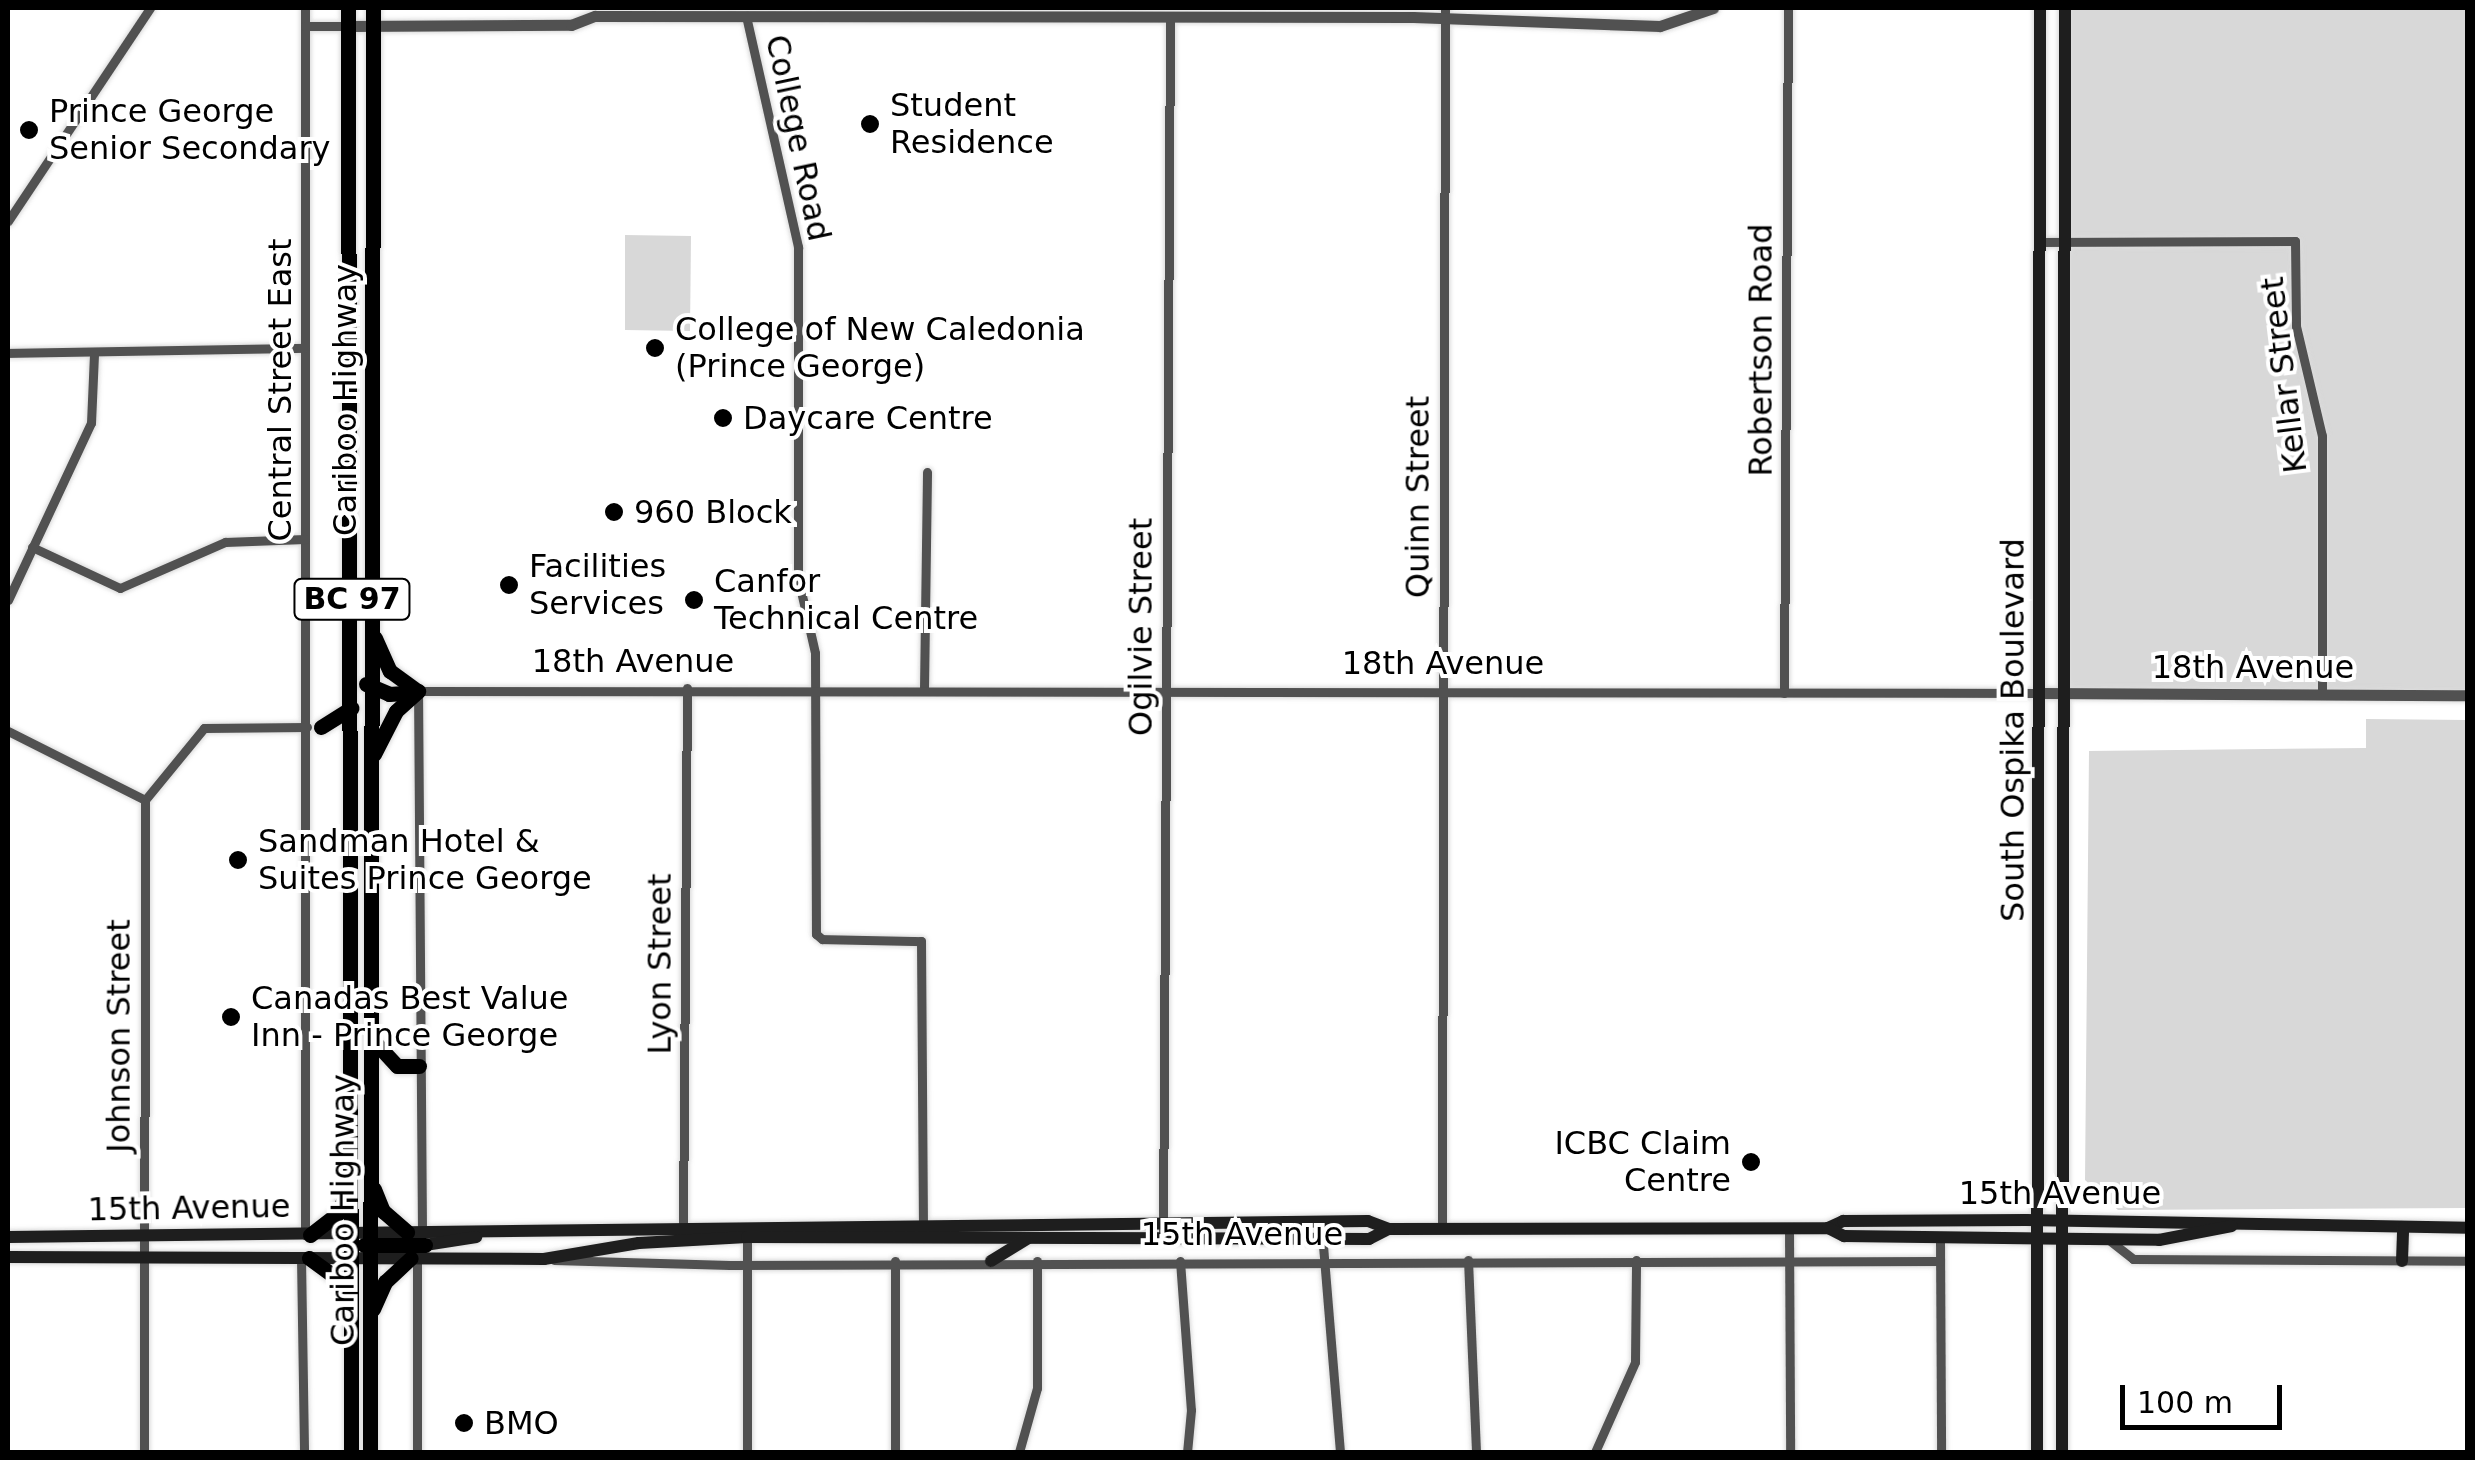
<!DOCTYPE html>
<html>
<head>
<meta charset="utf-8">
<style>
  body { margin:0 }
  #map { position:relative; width:2475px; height:1460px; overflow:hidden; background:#fff; font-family:"DejaVu Sans",sans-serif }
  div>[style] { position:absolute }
  .green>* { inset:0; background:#d8d8d8 }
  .roads { filter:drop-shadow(0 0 2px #dbdbdb) drop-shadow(0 0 2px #dbdbdb) }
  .minor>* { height:9px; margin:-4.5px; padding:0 4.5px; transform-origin:4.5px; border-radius:4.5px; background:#515151 }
  .tertiary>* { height:11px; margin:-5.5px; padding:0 5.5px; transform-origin:5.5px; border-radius:5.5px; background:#515151 }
  .secondary>* { height:12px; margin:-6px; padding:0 6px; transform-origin:6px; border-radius:6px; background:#1e1e1e }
  .trunk>* { height:15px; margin:-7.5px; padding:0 7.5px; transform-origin:7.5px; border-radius:7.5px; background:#000 }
  .dots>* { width:28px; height:28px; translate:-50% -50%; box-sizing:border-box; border:5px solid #fff; border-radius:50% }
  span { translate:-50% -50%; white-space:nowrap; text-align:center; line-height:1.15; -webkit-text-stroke:8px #fff; paint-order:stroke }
  .shield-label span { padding:2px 8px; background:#fff; border:2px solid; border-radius:8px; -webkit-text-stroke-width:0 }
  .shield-label { font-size:30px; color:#000; font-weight:700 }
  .poi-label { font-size:32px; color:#000 }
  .left { translate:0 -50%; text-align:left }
  .right { translate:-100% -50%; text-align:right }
  .street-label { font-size:32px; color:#000 }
  .frame { position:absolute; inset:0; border:10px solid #000; pointer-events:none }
  .scale { position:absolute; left:2120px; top:1385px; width:162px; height:45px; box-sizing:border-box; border:5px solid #000; border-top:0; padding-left:12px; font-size:30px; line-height:35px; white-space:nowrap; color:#000; -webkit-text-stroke:8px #fff; paint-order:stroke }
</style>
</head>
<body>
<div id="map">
  <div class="green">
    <div style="clip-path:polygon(2062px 8px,2467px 8px,2467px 693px,2067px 692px)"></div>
    <div style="clip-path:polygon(625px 235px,691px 236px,690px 331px,625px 330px)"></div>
    <div style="clip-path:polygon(2366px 719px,2467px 720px,2467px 1208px,2118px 1210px,2085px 1180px,2089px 751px,2366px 748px)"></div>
  </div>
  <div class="roads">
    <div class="minor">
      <div style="left:305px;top:8px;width:1227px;rotate:90deg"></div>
      <div style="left:746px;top:16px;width:237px;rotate:77.3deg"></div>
      <div style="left:798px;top:247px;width:331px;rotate:90deg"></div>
      <div style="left:798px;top:578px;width:77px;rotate:77.2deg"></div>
      <div style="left:815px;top:653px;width:281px;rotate:89.8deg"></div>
      <div style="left:816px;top:934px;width:8px;rotate:40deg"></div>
      <div style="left:822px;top:939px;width:99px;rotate:1.2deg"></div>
      <div style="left:921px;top:941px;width:290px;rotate:89.6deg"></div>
      <div style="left:305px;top:26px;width:43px"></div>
      <div style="left:8px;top:221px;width:256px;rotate:-56.3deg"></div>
      <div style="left:2042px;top:242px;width:253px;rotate:-0.2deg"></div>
      <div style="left:2295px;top:241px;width:85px;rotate:89.3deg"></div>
      <div style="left:2296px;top:326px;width:113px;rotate:76.7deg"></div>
      <div style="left:2322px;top:436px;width:259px;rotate:90deg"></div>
      <div style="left:8px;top:353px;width:297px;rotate:-1deg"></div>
      <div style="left:32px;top:547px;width:97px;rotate:25deg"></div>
      <div style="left:120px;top:588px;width:115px;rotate:-23.7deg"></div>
      <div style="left:225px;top:542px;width:80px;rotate:-2.1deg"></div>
      <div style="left:8px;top:600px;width:195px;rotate:-64.9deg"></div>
      <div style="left:91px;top:423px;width:70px;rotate:-87.5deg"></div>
      <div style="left:924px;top:689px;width:217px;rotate:-89.2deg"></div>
      <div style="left:1784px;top:693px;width:685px;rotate:-89.67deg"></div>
      <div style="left:8px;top:731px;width:153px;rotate:26.7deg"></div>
      <div style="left:145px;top:800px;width:93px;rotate:-50.7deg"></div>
      <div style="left:204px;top:728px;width:103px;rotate:-0.6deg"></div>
      <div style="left:1321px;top:1221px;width:232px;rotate:85.3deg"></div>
      <div style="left:1442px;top:1227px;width:1219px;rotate:-89.86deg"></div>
      <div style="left:1789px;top:1228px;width:224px;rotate:89.7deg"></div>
      <div style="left:683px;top:1231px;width:543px;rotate:-89.58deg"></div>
      <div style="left:422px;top:1232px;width:541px;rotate:-90.42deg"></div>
      <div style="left:418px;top:691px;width:1623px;rotate:0.07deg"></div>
      <div style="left:1163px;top:1238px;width:1221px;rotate:-89.67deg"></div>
      <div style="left:1940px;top:1239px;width:213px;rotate:89.7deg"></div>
      <div style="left:2109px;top:1240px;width:31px;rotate:38deg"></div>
      <div style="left:2133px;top:1259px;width:335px;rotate:0.3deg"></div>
      <div style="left:301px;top:1258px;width:194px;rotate:89.1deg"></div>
      <div style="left:417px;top:1258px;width:194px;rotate:90deg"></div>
      <div style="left:554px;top:1260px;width:176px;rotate:1.6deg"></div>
      <div style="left:730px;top:1265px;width:1210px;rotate:-0.19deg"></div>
      <div style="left:1468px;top:1260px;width:192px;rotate:87.6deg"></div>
      <div style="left:895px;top:1261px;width:191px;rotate:90deg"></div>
      <div style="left:1180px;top:1261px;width:149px;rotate:85.8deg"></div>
      <div style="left:1191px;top:1410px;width:42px;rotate:95.4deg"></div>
      <div style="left:144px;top:1452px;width:652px;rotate:-89.91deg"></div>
      <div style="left:747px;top:1452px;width:217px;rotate:-90deg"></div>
      <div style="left:1019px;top:1452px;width:66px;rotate:-74.3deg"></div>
      <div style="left:1037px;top:1388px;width:127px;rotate:-90deg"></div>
      <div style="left:1595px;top:1452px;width:98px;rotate:-66deg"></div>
      <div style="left:1635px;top:1362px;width:102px;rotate:-89.4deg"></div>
    </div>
    <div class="tertiary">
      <div style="left:348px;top:26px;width:223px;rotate:-0.3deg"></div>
      <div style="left:571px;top:25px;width:26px;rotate:-21deg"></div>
      <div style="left:595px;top:16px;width:818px;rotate:0.07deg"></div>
      <div style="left:1413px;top:17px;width:247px;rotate:2.1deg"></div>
      <div style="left:1660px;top:26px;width:56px;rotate:-18.8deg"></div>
      <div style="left:2041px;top:693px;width:427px;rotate:0.3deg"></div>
    </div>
    <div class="secondary">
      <div style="left:1828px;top:1228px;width:17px;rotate:-25deg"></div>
      <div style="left:1843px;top:1221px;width:183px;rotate:-0.3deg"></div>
      <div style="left:2026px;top:1220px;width:442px;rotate:1deg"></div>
      <div style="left:8px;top:1237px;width:1360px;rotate:-0.67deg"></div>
      <div style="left:1368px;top:1221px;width:22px;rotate:21deg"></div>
      <div style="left:1389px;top:1229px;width:439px;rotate:-0.1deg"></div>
      <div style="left:1828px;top:1228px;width:18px;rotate:27deg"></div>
      <div style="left:1844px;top:1236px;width:315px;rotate:0.7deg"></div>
      <div style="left:2159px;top:1240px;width:74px;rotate:-10.9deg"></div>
      <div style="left:420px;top:1252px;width:9px;rotate:-54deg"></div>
      <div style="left:425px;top:1245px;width:52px;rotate:-8.9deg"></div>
      <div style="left:8px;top:1257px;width:536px;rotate:0.21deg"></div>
      <div style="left:544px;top:1259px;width:96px;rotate:-9.6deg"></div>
      <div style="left:639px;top:1243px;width:108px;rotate:-3.2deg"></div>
      <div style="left:747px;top:1237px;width:622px;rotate:0.18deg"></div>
      <div style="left:1369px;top:1239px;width:22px;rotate:-27deg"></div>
      <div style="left:991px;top:1261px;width:42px;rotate:-31.4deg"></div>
      <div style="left:2402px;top:1261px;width:34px;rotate:-88deg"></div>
      <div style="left:2037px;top:1452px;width:1444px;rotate:-89.88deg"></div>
      <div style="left:2062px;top:1452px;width:1444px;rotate:-89.88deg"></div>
    </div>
    <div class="trunk">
      <div style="left:348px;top:8px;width:1444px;rotate:89.88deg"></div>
      <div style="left:375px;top:638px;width:36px;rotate:66deg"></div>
      <div style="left:390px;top:671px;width:34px;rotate:36deg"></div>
      <div style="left:366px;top:684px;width:25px;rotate:23deg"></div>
      <div style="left:389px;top:694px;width:26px;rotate:-4deg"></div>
      <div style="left:321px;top:727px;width:36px;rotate:-32deg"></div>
      <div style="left:374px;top:754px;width:48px;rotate:-62.9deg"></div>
      <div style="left:396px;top:711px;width:30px;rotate:-42deg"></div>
      <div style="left:371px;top:1038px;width:38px;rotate:47deg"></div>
      <div style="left:397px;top:1066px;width:22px"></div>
      <div style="left:374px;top:1189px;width:24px;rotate:68deg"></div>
      <div style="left:383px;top:1211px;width:32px;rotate:41deg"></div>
      <div style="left:310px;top:1235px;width:36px;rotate:-38deg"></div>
      <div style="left:338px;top:1213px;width:24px;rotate:-68deg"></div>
      <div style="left:364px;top:1245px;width:61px"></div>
      <div style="left:309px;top:1258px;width:36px;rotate:36deg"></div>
      <div style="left:338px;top:1279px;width:24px;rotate:66deg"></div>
      <div style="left:373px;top:1309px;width:30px;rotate:-66deg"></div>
      <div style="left:385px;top:1282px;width:35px;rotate:-43deg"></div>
      <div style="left:370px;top:1452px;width:1444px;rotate:-89.88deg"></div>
    </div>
  </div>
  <div class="dots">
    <div style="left:870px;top:124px;background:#000"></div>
    <div style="left:29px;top:130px;background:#000"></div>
    <div style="left:655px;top:348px;background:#000"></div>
    <div style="left:723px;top:418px;background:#000"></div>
    <div style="left:614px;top:512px;background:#000"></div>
    <div style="left:509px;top:585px;background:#000"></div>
    <div style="left:694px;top:600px;background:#000"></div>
    <div style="left:238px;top:860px;background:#000"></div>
    <div style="left:231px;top:1017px;background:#000"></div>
    <div style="left:1751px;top:1162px;background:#000"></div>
    <div style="left:464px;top:1423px;background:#000"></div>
  </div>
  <div class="shield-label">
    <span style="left:352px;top:599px">BC 97</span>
  </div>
  <div class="poi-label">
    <span class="left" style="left:890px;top:124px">Student<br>Residence</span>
    <span class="left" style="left:49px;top:130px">Prince George<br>Senior Secondary</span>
    <span class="left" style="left:675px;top:348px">College of New Caledonia<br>(Prince George)</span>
    <span class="left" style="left:743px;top:418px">Daycare Centre</span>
    <span class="left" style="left:634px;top:512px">960 Block</span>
    <span class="left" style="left:529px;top:585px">Facilities<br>Services</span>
    <span class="left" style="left:714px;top:600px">Canfor<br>Technical Centre</span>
    <span class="left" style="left:258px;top:860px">Sandman Hotel &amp;<br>Suites Prince George</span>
    <span class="left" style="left:251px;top:1017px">Canadas Best Value<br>Inn - Prince George</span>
    <span class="right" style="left:1731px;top:1162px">ICBC Claim<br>Centre</span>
    <span class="left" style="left:484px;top:1423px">BMO</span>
  </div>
  <div class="street-label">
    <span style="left:798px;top:138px;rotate:78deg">College Road</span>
    <span style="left:1761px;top:350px;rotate:-90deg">Robertson Road</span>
    <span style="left:2284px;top:375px;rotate:-97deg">Kellar Street</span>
    <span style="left:280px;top:390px;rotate:-90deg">Central Street East</span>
    <span style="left:345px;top:400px;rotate:-90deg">Cariboo Highway</span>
    <span style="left:1418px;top:497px;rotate:-90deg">Quinn Street</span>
    <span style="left:1141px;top:627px;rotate:-90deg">Ogilvie Street</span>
    <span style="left:633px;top:661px">18th Avenue</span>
    <span style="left:1443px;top:663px">18th Avenue</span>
    <span style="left:2253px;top:667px">18th Avenue</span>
    <span style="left:2013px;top:730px;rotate:-90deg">South Ospika Boulevard</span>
    <span style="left:660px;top:964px;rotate:-90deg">Lyon Street</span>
    <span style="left:119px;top:1036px;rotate:-90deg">Johnson Street</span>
    <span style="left:2060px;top:1193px">15th Avenue</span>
    <span style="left:189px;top:1208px;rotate:-1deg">15th Avenue</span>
    <span style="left:343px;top:1210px;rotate:-90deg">Cariboo Highway</span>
    <span style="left:1242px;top:1234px">15th Avenue</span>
  </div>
  <div class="frame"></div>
  <div class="scale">100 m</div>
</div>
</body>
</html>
